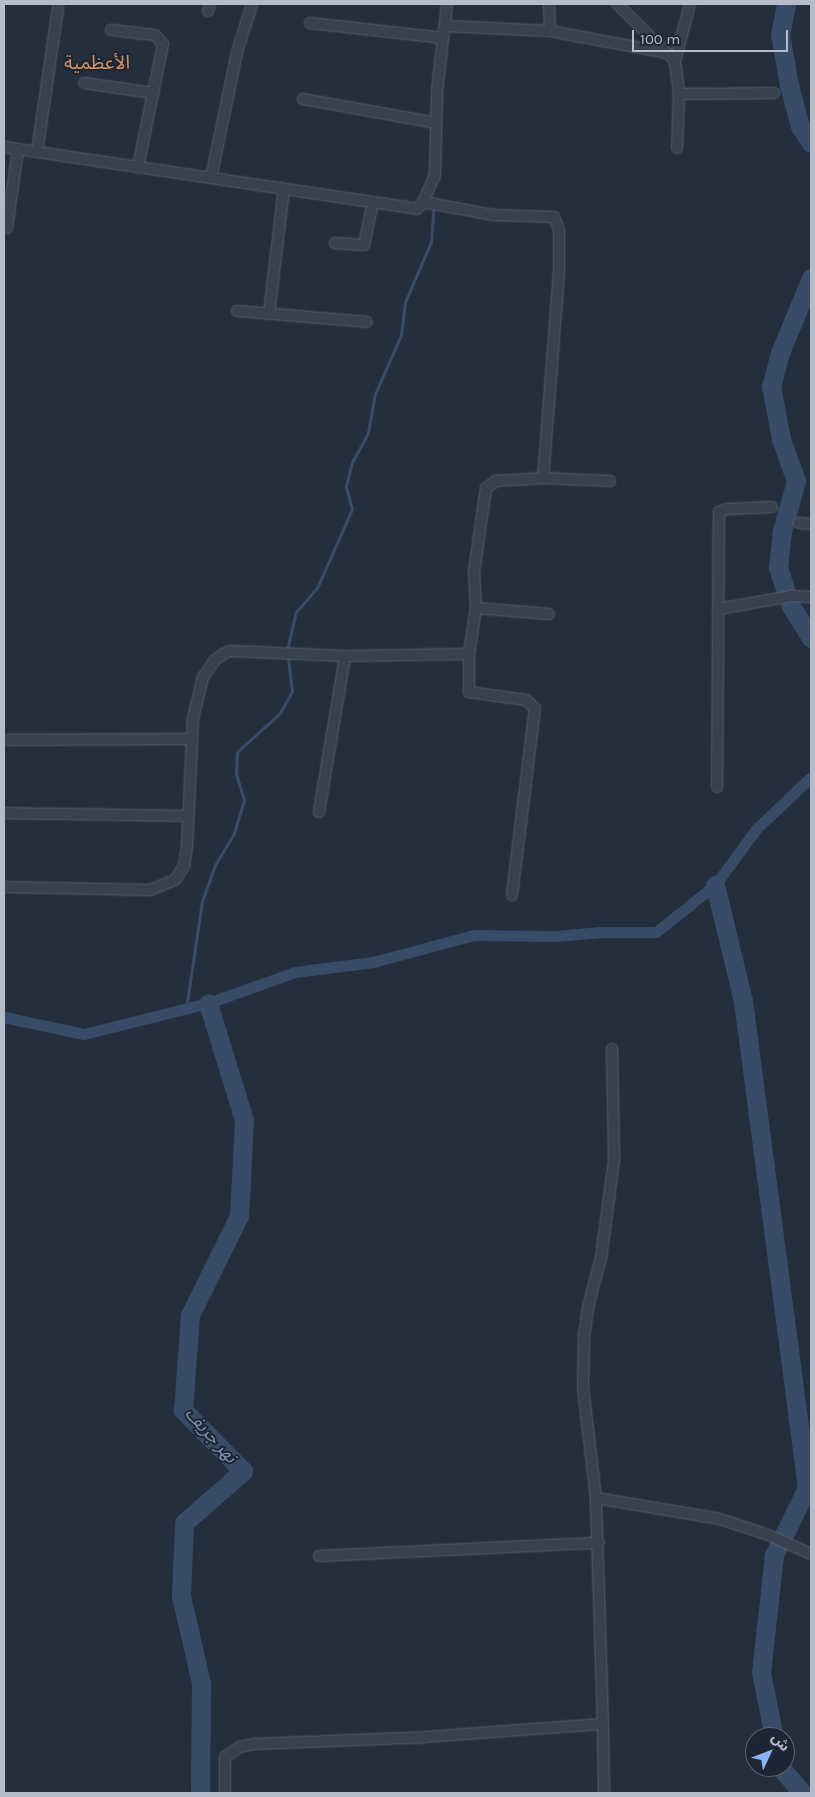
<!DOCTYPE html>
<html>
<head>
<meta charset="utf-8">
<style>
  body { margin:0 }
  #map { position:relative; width:815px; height:1797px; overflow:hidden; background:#242f3e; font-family:Karla,"Noto Sans Arabic",sans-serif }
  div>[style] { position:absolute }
  .stream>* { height:3px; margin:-1.5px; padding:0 1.5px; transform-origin:1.5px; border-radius:1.5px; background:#394c67 }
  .canal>* { height:11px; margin:-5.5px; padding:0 5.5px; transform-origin:5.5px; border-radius:5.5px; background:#394c67 }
  .river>* { height:19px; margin:-9.5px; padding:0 9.5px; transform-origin:9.5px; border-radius:9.5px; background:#394c67 }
  .roads { filter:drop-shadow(0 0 1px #565f6c) drop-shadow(0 0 1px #565f6c) }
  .minor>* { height:10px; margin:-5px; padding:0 5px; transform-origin:5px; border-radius:5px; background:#38414e }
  span { translate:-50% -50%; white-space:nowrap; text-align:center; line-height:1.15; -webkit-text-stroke:4px #1d2633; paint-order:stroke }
  .water-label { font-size:18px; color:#7c92b1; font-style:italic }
  .quarter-label { font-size:19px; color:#d59563 }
  .frame { position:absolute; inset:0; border:5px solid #b4bcc9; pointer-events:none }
  .north { position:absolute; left:745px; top:1727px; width:50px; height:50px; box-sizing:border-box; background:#1d2633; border:1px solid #59626f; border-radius:50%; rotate:47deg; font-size:14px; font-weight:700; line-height:20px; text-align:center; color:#b4bcc9 }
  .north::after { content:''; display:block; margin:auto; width:18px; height:22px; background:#8ab4f8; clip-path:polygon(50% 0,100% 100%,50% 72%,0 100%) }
  .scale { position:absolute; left:632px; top:30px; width:156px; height:22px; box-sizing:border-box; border:2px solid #b4bcc9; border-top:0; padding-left:6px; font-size:15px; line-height:18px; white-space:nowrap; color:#b4bcc9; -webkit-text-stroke:4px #1d2633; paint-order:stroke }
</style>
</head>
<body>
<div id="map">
  <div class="stream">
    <div style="left:287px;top:650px;width:39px;rotate:-77deg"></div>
    <div style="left:296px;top:612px;width:32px;rotate:-49deg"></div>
    <div style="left:317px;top:588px;width:86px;rotate:-66.1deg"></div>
    <div style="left:352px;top:509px;width:24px;rotate:-105deg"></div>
    <div style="left:346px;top:486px;width:25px;rotate:-76deg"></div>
    <div style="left:352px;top:462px;width:33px;rotate:-61deg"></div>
    <div style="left:368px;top:433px;width:40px;rotate:-80deg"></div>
    <div style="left:375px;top:394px;width:64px;rotate:-66.2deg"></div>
    <div style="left:401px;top:335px;width:33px;rotate:-83deg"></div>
    <div style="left:405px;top:302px;width:65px;rotate:-66.6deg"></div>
    <div style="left:431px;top:242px;width:32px;rotate:-86deg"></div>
    <div style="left:186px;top:1009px;width:109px;rotate:-81.6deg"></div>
    <div style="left:202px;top:901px;width:38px;rotate:-70deg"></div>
    <div style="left:215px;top:865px;width:37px;rotate:-59deg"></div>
    <div style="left:234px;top:833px;width:34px;rotate:-73deg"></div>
    <div style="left:244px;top:800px;width:28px;rotate:-107deg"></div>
    <div style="left:236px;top:773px;width:21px;rotate:-87deg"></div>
    <div style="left:237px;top:752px;width:58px;rotate:-42.2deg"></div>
    <div style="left:280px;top:713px;width:25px;rotate:-61deg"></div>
    <div style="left:292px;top:691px;width:34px;rotate:-97deg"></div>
  </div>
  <div class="canal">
    <div style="left:4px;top:1017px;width:82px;rotate:12deg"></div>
    <div style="left:84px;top:1034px;width:128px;rotate:-14deg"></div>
    <div style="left:208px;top:1003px;width:92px;rotate:-19.6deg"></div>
    <div style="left:295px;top:972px;width:79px;rotate:-7.3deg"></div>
    <div style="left:373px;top:962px;width:105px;rotate:-15deg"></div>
    <div style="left:474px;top:935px;width:82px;rotate:0.7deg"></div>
    <div style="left:556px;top:936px;width:45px;rotate:-5.1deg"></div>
    <div style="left:601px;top:932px;width:55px"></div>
    <div style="left:656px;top:932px;width:75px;rotate:-38.5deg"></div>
    <div style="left:715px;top:885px;width:71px;rotate:-53.6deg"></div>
    <div style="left:757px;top:828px;width:74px;rotate:-43.4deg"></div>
  </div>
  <div class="river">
    <div style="left:786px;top:4px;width:31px;rotate:101deg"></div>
    <div style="left:780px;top:34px;width:52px;rotate:80deg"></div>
    <div style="left:789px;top:85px;width:42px;rotate:75deg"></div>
    <div style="left:800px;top:126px;width:20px;rotate:57deg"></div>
    <div style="left:811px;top:278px;width:81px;rotate:112.5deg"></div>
    <div style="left:780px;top:353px;width:34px;rotate:105deg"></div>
    <div style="left:771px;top:386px;width:54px;rotate:79.3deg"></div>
    <div style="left:781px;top:439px;width:45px;rotate:70.3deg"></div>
    <div style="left:796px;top:481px;width:52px;rotate:105.6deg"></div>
    <div style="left:782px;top:531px;width:37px;rotate:96deg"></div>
    <div style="left:778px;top:568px;width:40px;rotate:71.1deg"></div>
    <div style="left:791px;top:606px;width:38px;rotate:58deg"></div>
    <div style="left:715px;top:885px;width:119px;rotate:76.4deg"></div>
    <div style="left:743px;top:1001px;width:491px;rotate:82.5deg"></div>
    <div style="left:807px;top:1488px;width:75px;rotate:116.2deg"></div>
    <div style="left:774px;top:1555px;width:118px;rotate:96.3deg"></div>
    <div style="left:761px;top:1672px;width:66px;rotate:78.7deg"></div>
    <div style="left:780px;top:1767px;width:35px;rotate:49deg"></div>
    <div style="left:200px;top:1793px;width:110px;rotate:-89.5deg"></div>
    <div style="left:201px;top:1683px;width:89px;rotate:-102.9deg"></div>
    <div style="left:181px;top:1596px;width:73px;rotate:-87.6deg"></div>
    <div style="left:184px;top:1523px;width:79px;rotate:-41.4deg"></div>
    <div style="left:243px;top:1471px;width:86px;rotate:-134.5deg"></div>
    <div style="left:183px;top:1410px;width:95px;rotate:-85.8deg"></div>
    <div style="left:190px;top:1315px;width:110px;rotate:-63.7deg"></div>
    <div style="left:239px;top:1216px;width:96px;rotate:-87deg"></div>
    <div style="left:244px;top:1120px;width:122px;rotate:-107.1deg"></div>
  </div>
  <div class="roads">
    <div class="minor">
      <div style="left:549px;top:4px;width:27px;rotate:88deg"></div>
      <div style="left:617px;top:4px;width:81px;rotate:44.5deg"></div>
      <div style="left:675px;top:61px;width:33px;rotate:83deg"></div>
      <div style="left:679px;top:94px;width:54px;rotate:92.1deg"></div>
      <div style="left:208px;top:11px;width:7px;rotate:-74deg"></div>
      <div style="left:310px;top:23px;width:134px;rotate:6.4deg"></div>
      <div style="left:445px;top:26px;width:105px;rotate:2.7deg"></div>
      <div style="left:550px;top:31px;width:120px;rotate:10.6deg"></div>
      <div style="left:111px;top:30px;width:44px;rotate:6.5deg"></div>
      <div style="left:155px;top:35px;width:12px;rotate:48deg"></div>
      <div style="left:163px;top:44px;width:126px;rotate:101.5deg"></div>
      <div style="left:675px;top:61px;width:59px;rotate:-75.3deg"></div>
      <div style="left:84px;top:83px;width:70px;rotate:8.2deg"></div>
      <div style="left:679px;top:94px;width:95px;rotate:-0.6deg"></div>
      <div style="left:303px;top:99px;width:135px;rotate:10.2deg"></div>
      <div style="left:4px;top:147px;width:418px;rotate:8.5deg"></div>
      <div style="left:417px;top:209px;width:9px;rotate:-49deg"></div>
      <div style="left:423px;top:202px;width:30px;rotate:-66deg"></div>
      <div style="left:435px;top:175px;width:84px;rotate:-88.6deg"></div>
      <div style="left:437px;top:91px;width:88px;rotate:-83.4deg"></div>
      <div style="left:37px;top:152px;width:146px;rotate:-81.7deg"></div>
      <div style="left:211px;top:178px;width:129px;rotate:-78.3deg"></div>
      <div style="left:237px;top:52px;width:50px;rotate:-72.6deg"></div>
      <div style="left:423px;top:202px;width:71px;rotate:10.5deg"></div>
      <div style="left:493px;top:215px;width:61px;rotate:1.9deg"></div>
      <div style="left:554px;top:217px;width:14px;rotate:69deg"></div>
      <div style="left:559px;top:230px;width:42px;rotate:90deg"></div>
      <div style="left:559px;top:272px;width:207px;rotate:94.4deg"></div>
      <div style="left:543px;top:478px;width:67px;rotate:2.6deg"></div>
      <div style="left:7px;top:228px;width:80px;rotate:-82.1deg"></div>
      <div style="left:335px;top:243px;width:29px;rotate:4deg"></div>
      <div style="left:364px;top:245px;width:44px;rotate:-78.2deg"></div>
      <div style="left:237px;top:311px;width:130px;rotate:4.8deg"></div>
      <div style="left:269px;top:314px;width:126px;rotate:-83.2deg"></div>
      <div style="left:799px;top:523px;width:12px;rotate:5deg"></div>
      <div style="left:476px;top:608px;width:73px;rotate:4.7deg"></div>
      <div style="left:718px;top:609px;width:75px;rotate:-10deg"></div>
      <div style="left:792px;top:596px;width:19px;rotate:3deg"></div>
      <div style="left:4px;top:740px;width:187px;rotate:-0.3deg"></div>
      <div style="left:717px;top:787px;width:275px;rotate:-89.6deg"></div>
      <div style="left:719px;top:512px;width:9px;rotate:-21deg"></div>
      <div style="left:727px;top:509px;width:45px;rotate:-2.5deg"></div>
      <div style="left:319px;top:812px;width:158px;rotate:-80.5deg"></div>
      <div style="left:4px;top:813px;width:184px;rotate:0.9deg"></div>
      <div style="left:4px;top:887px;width:146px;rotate:1.2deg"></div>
      <div style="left:150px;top:890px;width:27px;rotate:-22deg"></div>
      <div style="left:175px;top:880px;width:17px;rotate:-57deg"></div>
      <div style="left:184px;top:866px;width:20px;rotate:-81deg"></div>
      <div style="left:187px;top:846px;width:128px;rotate:-87.3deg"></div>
      <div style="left:193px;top:718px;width:42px;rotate:-76.3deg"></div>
      <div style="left:203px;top:677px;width:19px;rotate:-55deg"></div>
      <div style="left:214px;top:661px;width:11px;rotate:-38deg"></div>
      <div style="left:223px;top:654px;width:8px;rotate:-23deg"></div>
      <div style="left:230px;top:651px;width:115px;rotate:2.5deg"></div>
      <div style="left:345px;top:656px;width:124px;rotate:-0.9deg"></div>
      <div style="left:512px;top:895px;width:188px;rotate:-83deg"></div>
      <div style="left:535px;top:708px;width:12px;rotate:-138deg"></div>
      <div style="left:526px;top:700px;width:58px;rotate:-172deg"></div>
      <div style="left:469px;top:692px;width:38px;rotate:-90deg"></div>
      <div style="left:469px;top:654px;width:47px;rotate:-81.3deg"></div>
      <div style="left:476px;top:608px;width:36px;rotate:-93deg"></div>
      <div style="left:474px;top:572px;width:85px;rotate:-81.9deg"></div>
      <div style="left:486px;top:488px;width:12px;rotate:-35deg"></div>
      <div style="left:496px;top:481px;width:47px;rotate:-3.7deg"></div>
      <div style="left:596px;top:1498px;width:112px;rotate:-96.7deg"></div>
      <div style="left:583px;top:1387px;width:50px;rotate:-88.9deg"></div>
      <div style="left:584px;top:1337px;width:34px;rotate:-82deg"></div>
      <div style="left:589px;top:1303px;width:47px;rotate:-75.1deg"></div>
      <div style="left:601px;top:1258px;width:99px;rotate:-82.4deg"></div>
      <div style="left:614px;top:1160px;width:111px;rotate:-91deg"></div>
      <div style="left:319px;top:1556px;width:280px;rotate:-2.7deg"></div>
      <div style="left:603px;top:1724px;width:69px;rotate:89.2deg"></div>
      <div style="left:225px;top:1793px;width:36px;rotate:-90deg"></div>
      <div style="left:225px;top:1757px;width:18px;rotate:-34deg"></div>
      <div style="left:240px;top:1747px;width:14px;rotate:-12deg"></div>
      <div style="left:254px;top:1744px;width:171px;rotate:-2.3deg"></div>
      <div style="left:425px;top:1737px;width:178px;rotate:-4.2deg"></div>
      <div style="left:603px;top:1724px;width:226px;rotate:-91.8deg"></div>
      <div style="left:596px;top:1498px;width:126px;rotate:9.6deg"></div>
      <div style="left:720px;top:1519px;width:48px;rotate:18.1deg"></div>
      <div style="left:766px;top:1534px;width:49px;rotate:24deg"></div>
    </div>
  </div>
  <div class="water-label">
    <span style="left:211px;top:1435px;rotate:48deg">نهر جريف</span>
  </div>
  <div class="quarter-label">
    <span style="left:97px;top:64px">الأعظمية</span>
  </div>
  <div class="frame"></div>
  <div class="north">ش</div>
  <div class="scale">100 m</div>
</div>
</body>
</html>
